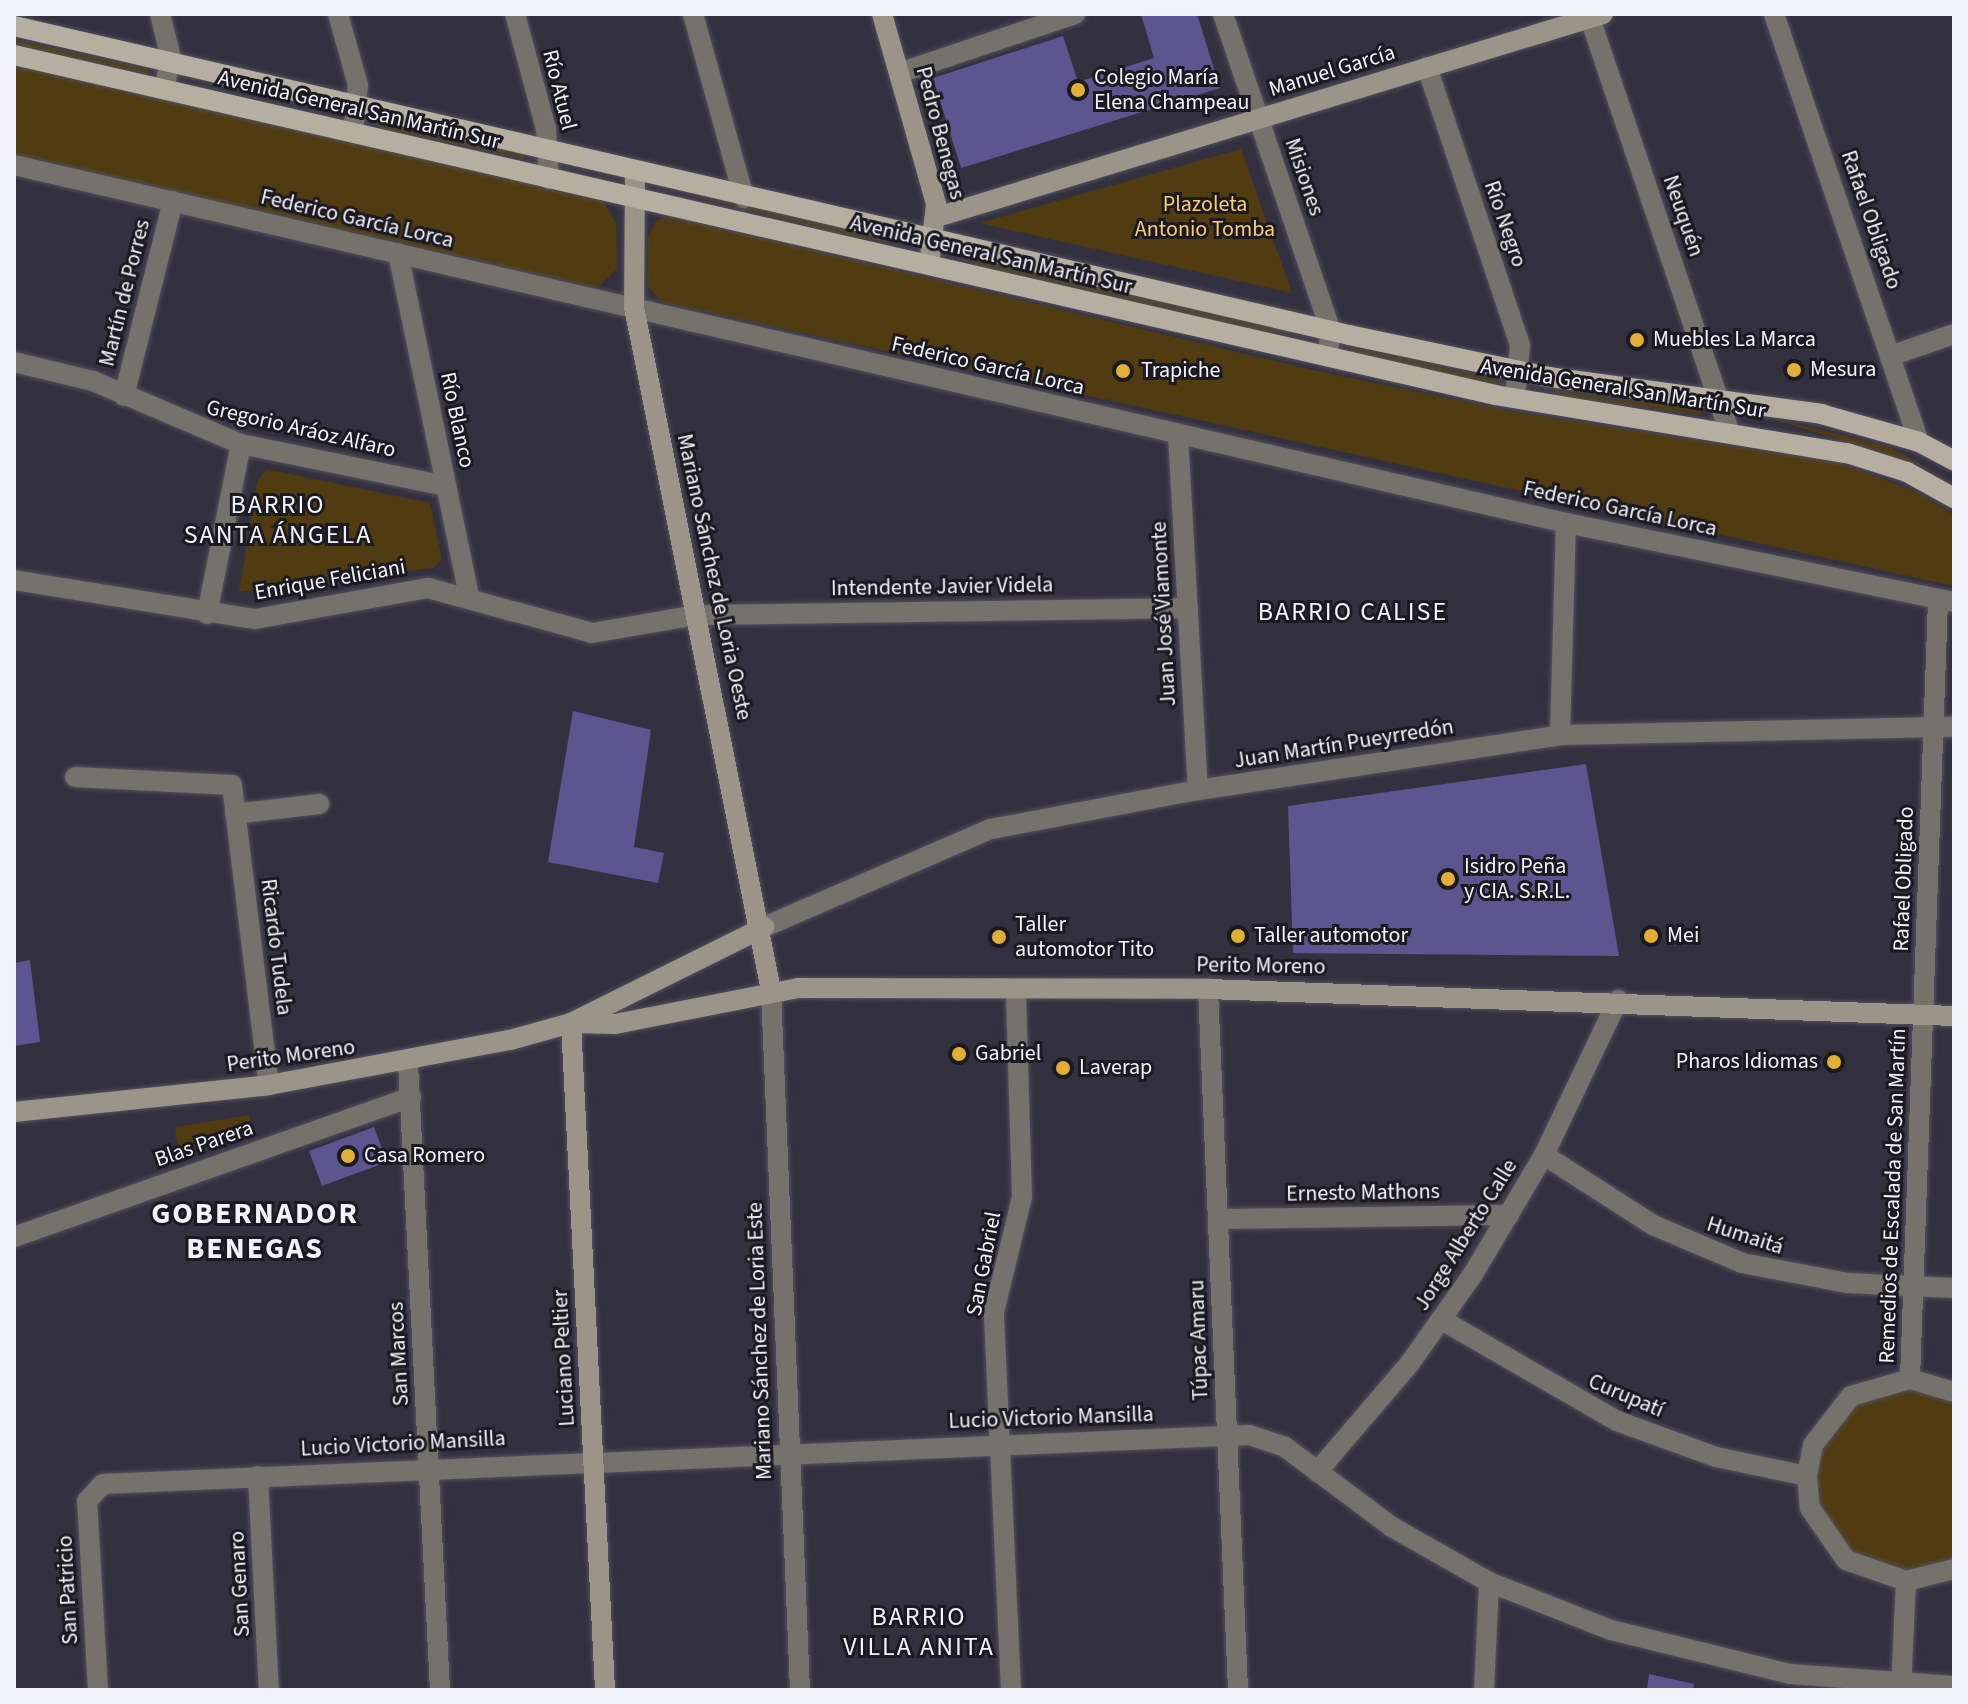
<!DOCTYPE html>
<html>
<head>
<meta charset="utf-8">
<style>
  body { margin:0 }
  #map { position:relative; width:1968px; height:1704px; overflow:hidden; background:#333140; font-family:"Source Sans 3",sans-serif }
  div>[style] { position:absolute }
  .green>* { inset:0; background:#503c10 }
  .building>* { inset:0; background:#5d558f }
  .roads { filter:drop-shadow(0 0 2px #52505e) drop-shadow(0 0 2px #52505e) }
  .street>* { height:20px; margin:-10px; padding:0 10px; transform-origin:10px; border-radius:10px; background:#75716b }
  .secondary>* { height:20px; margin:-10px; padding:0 10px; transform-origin:10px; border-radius:10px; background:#9a9489 }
  .primary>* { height:20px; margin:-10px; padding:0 10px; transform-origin:10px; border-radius:10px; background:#b6afa1 }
  .dots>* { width:22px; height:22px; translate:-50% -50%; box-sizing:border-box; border:4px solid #1b1a21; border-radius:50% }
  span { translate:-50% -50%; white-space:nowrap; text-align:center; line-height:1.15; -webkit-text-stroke:6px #1b1a21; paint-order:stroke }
  .street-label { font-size:22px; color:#f2f2fb }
  .poi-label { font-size:22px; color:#f2f2fb }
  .left { translate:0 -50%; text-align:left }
  .right { translate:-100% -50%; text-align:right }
  .park-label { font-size:22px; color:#fbcd73 }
  .quarter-label { font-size:26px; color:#f2f2fb; letter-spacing:2px }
  .district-label { font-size:30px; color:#f2f2fb; font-weight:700; letter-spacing:2px }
  .frame { position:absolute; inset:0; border:16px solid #f2f2fb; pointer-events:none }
</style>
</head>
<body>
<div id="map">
  <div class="green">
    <div style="clip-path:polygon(14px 39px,149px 69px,148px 74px,14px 45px)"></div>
    <div style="clip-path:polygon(14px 63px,602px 199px,616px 223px,617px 269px,597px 288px,14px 154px)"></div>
    <div style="clip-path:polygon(377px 122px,525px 154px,524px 159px,378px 128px)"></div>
    <div style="clip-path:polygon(1241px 149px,1292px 293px,979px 223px)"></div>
    <div style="clip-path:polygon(684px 194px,753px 207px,911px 243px,860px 239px)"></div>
    <div style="clip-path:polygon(669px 216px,1317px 371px,1510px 411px,1839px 463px,1917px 492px,1954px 515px,1954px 586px,662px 302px,648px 287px,648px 237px,657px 220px)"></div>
    <div style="clip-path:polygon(975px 259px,1191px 309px,1305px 334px,1255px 330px,972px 265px)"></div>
    <div style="clip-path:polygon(1351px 346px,1502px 381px,1502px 385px,1349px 353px)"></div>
    <div style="clip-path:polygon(1553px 390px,1621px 400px,1703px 408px,1702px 415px,1552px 396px)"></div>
    <div style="clip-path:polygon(1767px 417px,1890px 447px,1954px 483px,1918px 464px)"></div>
    <div style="clip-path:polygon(266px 469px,430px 503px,442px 559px,433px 568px,239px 592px,257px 482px)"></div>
    <div style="clip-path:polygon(249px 1115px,251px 1126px,179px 1152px,175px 1127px)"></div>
    <div style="clip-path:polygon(1879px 1383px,1954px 1392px,1954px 1569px,1875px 1576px,1810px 1508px,1813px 1445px)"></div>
  </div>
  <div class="building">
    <div style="clip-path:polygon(1141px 14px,1197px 14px,1220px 88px,961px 168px,933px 78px,1063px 36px,1078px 82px,1154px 58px)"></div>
    <div style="clip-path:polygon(573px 711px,651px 730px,634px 847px,664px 853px,658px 883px,548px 862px)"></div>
    <div style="clip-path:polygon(1586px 764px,1619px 956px,1293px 953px,1288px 806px)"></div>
    <div style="clip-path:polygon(30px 960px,40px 1042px,14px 1046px,14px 963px)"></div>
    <div style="clip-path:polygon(374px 1127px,387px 1162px,322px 1186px,309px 1151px)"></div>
    <div style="clip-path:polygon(1649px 1674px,1694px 1684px,1693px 1690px,1647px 1690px)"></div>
  </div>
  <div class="roads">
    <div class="street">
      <div style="left:160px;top:14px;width:45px;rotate:76deg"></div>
      <div style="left:171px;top:58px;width:32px;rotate:103deg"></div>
      <div style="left:338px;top:14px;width:74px;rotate:74.3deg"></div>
      <div style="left:358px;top:85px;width:48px;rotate:95.9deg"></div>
      <div style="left:515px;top:14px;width:119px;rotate:74.9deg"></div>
      <div style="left:546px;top:129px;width:50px;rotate:86.6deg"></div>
      <div style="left:693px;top:14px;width:191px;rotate:74.5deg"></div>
      <div style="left:1223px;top:14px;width:335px;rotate:71.2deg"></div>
      <div style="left:1331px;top:331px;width:26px;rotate:99deg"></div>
      <div style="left:1774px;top:14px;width:452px;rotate:71.3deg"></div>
      <div style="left:1590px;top:18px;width:435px;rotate:71.4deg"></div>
      <div style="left:1427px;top:67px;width:293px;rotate:71.5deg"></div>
      <div style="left:1520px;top:345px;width:53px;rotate:95.4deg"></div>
      <div style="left:899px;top:73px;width:186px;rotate:-18.5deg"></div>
      <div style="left:14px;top:165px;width:1593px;rotate:12.99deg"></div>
      <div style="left:1566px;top:523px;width:396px;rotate:11.5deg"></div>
      <div style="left:398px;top:253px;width:350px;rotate:78.3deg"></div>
      <div style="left:1893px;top:355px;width:65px;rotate:-19deg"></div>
      <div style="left:14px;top:362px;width:81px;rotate:13.5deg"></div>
      <div style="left:93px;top:381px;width:161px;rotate:23.1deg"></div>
      <div style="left:241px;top:444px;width:209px;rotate:11.6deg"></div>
      <div style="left:124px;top:396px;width:201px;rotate:-75.9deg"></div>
      <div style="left:1178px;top:435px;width:356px;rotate:86.8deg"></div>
      <div style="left:14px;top:580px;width:244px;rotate:9.2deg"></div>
      <div style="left:255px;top:619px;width:176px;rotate:-10.2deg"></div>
      <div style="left:428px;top:588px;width:170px;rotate:15.3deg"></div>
      <div style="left:592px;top:633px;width:107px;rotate:-9.7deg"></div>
      <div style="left:697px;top:615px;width:491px;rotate:-0.8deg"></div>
      <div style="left:207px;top:614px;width:173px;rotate:-78.7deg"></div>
      <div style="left:1560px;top:735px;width:212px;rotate:-88.4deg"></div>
      <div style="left:75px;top:777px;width:157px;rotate:2.9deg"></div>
      <div style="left:232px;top:785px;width:302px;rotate:83deg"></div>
      <div style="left:235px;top:814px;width:85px;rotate:-6.8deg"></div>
      <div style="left:764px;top:927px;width:247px;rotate:-23.4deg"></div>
      <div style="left:991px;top:829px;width:211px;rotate:-10.7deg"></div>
      <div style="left:1198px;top:790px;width:366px;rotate:-8.6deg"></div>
      <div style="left:1560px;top:735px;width:394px;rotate:-1.2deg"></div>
      <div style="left:1208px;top:989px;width:702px;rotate:87.55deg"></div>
      <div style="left:771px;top:990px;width:701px;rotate:87.63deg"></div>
      <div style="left:408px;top:1063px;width:628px;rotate:87.08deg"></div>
      <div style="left:1544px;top:1155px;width:130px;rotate:32.7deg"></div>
      <div style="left:1653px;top:1225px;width:97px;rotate:23.1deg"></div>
      <div style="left:1742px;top:1263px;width:108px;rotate:10.7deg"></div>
      <div style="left:1848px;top:1283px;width:106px;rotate:2.7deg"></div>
      <div style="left:1218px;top:1219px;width:291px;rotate:-0.8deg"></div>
      <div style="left:14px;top:1237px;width:421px;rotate:-19.4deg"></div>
      <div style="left:1442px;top:1320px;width:202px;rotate:30deg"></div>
      <div style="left:1617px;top:1421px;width:105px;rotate:20deg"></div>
      <div style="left:1716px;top:1457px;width:93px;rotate:11.8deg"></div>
      <div style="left:1910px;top:1379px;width:779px;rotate:-87.94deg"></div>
      <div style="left:1954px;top:1392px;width:46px;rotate:-163.5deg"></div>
      <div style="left:1910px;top:1379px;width:61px;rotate:163.9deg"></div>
      <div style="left:1851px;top:1396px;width:62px;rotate:127.8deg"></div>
      <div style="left:1813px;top:1445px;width:32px;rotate:101deg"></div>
      <div style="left:1807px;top:1476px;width:32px;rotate:85deg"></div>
      <div style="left:1810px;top:1508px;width:63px;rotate:55.3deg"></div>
      <div style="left:1846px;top:1560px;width:64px;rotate:19.3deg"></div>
      <div style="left:1906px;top:1581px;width:49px;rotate:-14deg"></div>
      <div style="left:1317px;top:1472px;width:143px;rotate:-49.5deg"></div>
      <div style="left:1410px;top:1363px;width:109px;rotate:-54.7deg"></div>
      <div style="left:1473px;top:1274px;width:139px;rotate:-59.2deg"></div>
      <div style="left:1544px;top:1155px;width:172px;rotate:-64.5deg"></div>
      <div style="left:258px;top:1476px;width:214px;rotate:87.1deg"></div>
      <div style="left:98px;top:1690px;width:189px;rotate:-93.3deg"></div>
      <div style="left:87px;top:1501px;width:23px;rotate:-47deg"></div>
      <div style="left:103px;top:1484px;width:1147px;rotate:-2.45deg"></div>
      <div style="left:1249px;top:1435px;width:38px;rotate:18deg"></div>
      <div style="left:1285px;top:1447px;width:134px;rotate:36.8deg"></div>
      <div style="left:1392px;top:1527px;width:112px;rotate:29.6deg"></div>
      <div style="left:1489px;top:1582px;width:131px;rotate:21.5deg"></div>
      <div style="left:1611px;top:1630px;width:184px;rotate:13.8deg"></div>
      <div style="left:1790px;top:1674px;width:164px;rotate:4.2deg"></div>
      <div style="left:1011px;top:1690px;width:378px;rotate:-92.6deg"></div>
      <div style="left:994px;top:1312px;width:118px;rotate:-76.3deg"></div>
      <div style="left:1022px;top:1197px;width:206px;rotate:-91.7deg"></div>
      <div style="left:1484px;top:1690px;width:108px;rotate:-87.3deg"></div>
      <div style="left:1901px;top:1690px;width:109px;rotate:-87.4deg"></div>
    </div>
    <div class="secondary">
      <div style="left:882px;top:14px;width:198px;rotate:74.1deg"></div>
      <div style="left:936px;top:204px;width:61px;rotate:96.5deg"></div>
      <div style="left:635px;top:172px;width:135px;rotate:90.4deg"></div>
      <div style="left:634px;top:307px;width:697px;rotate:78.66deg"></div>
      <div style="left:937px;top:217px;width:696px;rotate:-16.95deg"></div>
      <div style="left:571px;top:1023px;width:44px;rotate:1.3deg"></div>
      <div style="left:615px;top:1024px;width:187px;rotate:-11.1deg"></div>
      <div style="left:799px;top:988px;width:409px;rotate:0.1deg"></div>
      <div style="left:1208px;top:989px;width:746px;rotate:2.07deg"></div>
      <div style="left:571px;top:1023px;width:668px;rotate:87.08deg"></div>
      <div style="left:14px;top:1112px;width:256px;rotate:-6deg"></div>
      <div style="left:269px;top:1085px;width:245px;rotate:-10.6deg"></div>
      <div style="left:510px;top:1040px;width:63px;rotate:-15.6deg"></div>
      <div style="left:571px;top:1023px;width:216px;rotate:-26.4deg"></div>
    </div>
    <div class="primary">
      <div style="left:14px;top:26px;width:1370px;rotate:13.03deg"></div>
      <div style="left:1349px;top:335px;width:204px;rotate:11.9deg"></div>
      <div style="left:1549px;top:377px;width:275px;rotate:7.7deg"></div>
      <div style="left:1821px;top:414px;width:102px;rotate:15.9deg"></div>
      <div style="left:1919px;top:442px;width:40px;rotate:28deg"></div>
      <div style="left:14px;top:55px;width:1520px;rotate:12.93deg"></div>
      <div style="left:1495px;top:395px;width:357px;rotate:9.4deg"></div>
      <div style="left:1847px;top:453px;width:63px;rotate:17.6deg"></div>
      <div style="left:1907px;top:472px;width:54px;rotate:29deg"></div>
    </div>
  </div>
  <div class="dots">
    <div style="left:1078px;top:90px;background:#e3ae35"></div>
    <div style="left:1637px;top:340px;background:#e3ae35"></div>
    <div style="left:1794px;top:370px;background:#e3ae35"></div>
    <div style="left:1123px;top:371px;background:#e3ae35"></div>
    <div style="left:1448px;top:879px;background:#e3ae35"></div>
    <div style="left:1238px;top:936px;background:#e3ae35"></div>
    <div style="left:1651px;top:936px;background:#e3ae35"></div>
    <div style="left:999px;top:937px;background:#e3ae35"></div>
    <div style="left:959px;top:1054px;background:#e3ae35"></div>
    <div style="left:1834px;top:1062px;background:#e3ae35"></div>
    <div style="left:1063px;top:1068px;background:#e3ae35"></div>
    <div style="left:348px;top:1156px;background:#e3ae35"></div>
  </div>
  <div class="street-label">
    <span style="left:1332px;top:71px;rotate:-17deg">Manuel García</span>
    <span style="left:559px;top:90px;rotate:76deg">Río Atuel</span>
    <span style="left:359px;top:110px;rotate:13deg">Avenida General San Martín Sur</span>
    <span style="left:940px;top:133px;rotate:75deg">Pedro Benegas</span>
    <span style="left:1304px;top:177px;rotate:71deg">Misiones</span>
    <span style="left:1683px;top:216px;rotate:71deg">Neuquén</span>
    <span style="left:357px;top:219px;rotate:13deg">Federico García Lorca</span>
    <span style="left:1871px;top:220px;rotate:71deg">Rafael Obligado</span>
    <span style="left:1505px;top:224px;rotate:71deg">Río Negro</span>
    <span style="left:991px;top:255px;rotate:13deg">Avenida General San Martín Sur</span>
    <span style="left:125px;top:293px;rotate:-76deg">Martín de Porres</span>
    <span style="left:988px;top:366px;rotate:13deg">Federico García Lorca</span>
    <span style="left:1623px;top:389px;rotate:9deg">Avenida General San Martín Sur</span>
    <span style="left:457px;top:420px;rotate:78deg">Río Blanco</span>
    <span style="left:301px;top:429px;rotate:13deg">Gregorio Aráoz Alfaro</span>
    <span style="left:1620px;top:509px;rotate:12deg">Federico García Lorca</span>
    <span style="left:714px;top:577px;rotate:78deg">Mariano Sánchez de Loria Oeste</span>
    <span style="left:330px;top:580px;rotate:-10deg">Enrique Feliciani</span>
    <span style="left:942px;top:587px;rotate:-1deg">Intendente Javier Videla</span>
    <span style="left:1164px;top:614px;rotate:-93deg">Juan José Viamonte</span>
    <span style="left:1344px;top:744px;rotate:-9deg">Juan Martín Pueyrredón</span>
    <span style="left:1904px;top:879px;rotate:-88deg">Rafael Obligado</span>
    <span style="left:276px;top:947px;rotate:83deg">Ricardo Tudela</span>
    <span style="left:1261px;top:966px;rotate:1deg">Perito Moreno</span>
    <span style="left:291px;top:1056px;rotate:-8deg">Perito Moreno</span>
    <span style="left:204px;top:1144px;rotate:-19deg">Blas Parera</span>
    <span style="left:1363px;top:1193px;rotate:-1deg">Ernesto Mathons</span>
    <span style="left:1893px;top:1196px;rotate:-88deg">Remedios de Escalada de San Martín</span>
    <span style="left:1466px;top:1235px;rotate:-58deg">Jorge Alberto Calle</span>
    <span style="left:1745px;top:1236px;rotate:18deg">Humaitá</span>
    <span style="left:984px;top:1264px;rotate:-79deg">San Gabriel</span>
    <span style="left:1199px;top:1340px;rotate:-92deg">Túpac Amaru</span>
    <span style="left:760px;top:1341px;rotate:-92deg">Mariano Sánchez de Loria Este</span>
    <span style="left:399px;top:1354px;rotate:-93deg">San Marcos</span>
    <span style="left:564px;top:1358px;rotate:-93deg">Luciano Peltier</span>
    <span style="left:1626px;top:1396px;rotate:23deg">Curupatí</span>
    <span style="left:1051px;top:1418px;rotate:-2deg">Lucio Victorio Mansilla</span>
    <span style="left:403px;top:1444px;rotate:-3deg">Lucio Victorio Mansilla</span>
    <span style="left:240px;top:1584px;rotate:-93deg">San Genaro</span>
    <span style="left:68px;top:1590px;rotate:-93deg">San Patricio</span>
  </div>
  <div class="poi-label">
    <span class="left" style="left:1094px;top:90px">Colegio María<br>Elena Champeau</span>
    <span class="left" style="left:1653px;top:340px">Muebles La Marca</span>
    <span class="left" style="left:1810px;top:370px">Mesura</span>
    <span class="left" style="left:1141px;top:371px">Trapiche</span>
    <span class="left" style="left:1464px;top:879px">Isidro Peña<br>y CIA. S.R.L.</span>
    <span class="left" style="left:1015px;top:937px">Taller<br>automotor Tito</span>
    <span class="left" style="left:1254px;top:936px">Taller automotor</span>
    <span class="left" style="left:1667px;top:936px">Mei</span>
    <span class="left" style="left:975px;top:1054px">Gabriel</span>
    <span class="right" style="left:1818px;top:1062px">Pharos Idiomas</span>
    <span class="left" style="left:1079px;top:1068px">Laverap</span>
    <span class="left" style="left:364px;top:1156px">Casa Romero</span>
  </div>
  <div class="park-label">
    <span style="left:1205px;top:217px">Plazoleta<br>Antonio Tomba</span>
  </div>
  <div class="quarter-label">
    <span style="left:278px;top:520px">BARRIO<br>SANTA ÁNGELA</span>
    <span style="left:1353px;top:612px">BARRIO CALISE</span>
    <span style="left:919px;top:1632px">BARRIO<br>VILLA ANITA</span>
  </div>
  <div class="district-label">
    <span style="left:255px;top:1231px">GOBERNADOR<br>BENEGAS</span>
  </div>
  <div class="frame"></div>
</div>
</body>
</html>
